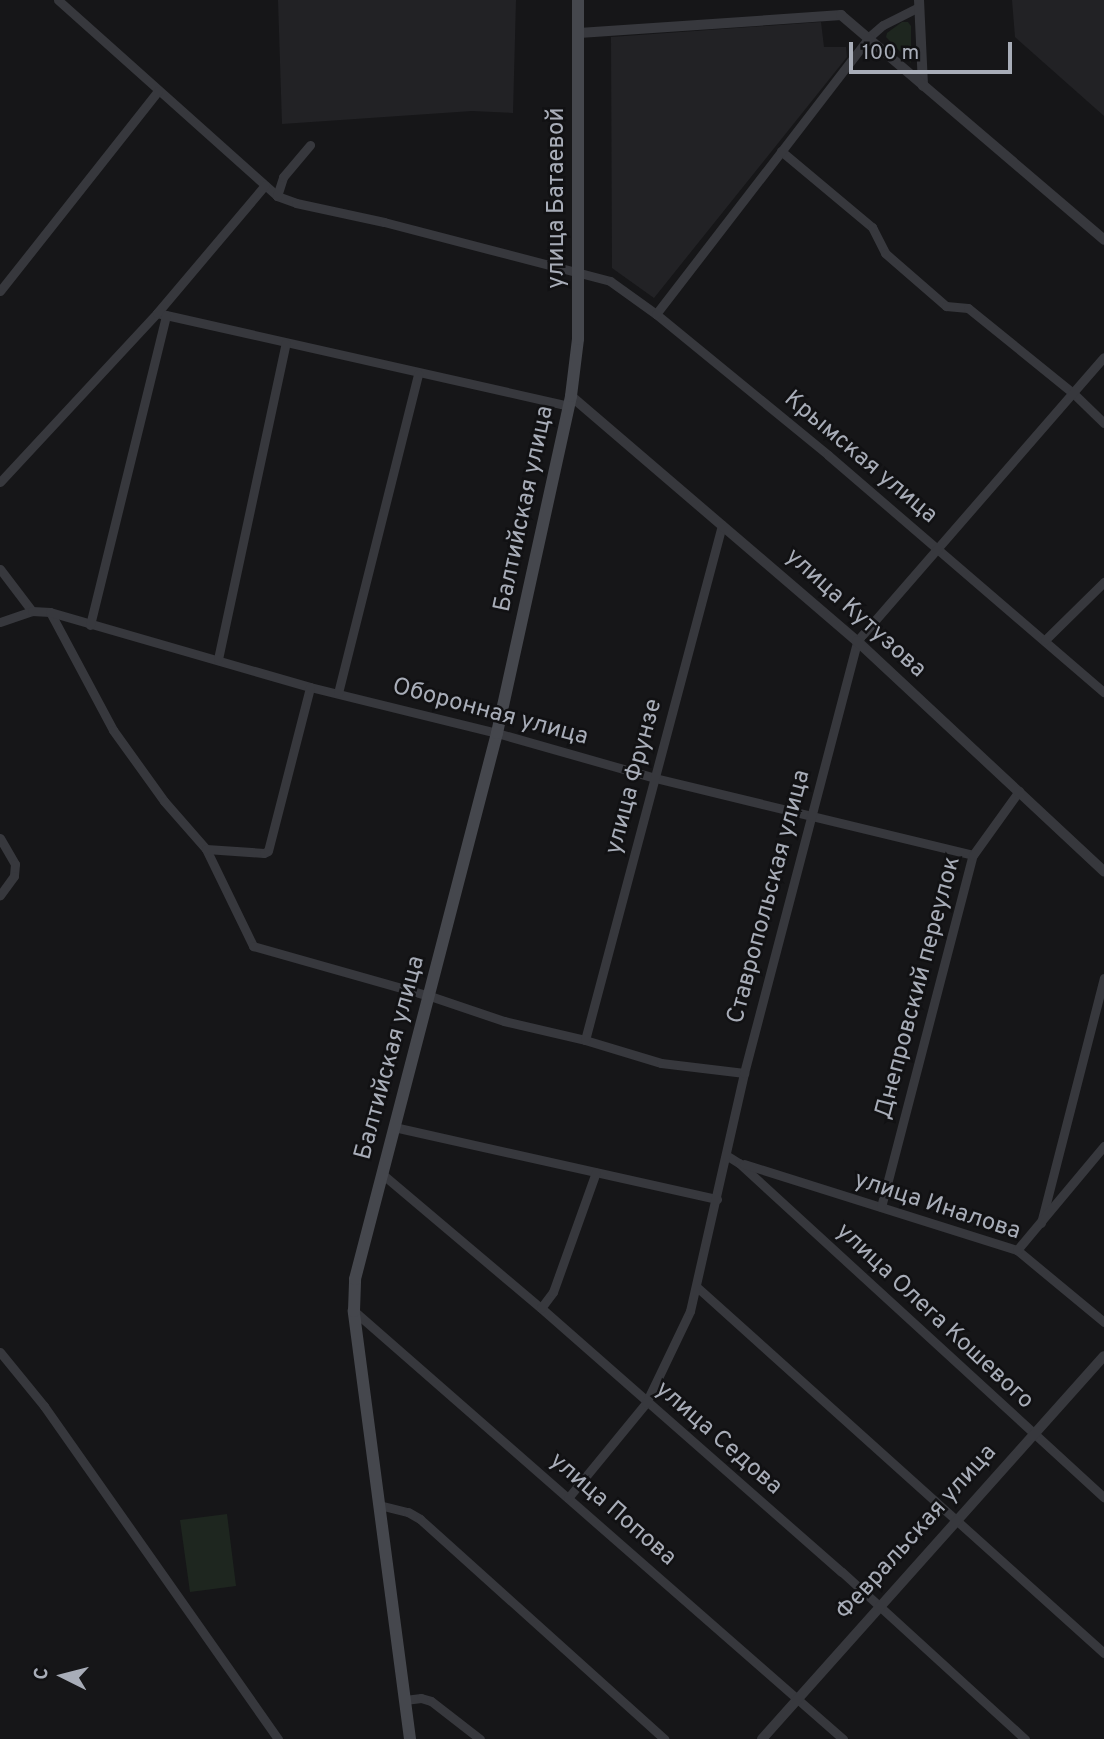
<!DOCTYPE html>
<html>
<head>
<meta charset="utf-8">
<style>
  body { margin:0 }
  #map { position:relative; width:1104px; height:1739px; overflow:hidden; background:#161618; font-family:Overpass,sans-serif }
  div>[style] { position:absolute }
  .built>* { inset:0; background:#222225 }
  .green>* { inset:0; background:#1e261f }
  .minor>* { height:9px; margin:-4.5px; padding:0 4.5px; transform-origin:4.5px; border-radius:4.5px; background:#37383d }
  .tertiary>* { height:10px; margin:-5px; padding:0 5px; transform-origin:5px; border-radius:5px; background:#37383d }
  .secondary>* { height:12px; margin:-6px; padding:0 6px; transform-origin:6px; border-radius:6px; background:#45474d }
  span { translate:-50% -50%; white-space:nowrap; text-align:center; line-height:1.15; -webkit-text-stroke:5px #111113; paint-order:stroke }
  .street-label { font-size:24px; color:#a8adb8 }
  .north { position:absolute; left:28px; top:1641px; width:70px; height:70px; -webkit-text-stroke:5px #111113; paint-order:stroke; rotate:276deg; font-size:19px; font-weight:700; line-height:28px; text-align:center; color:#a8adb8 }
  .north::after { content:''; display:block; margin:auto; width:24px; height:32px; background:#a8adb8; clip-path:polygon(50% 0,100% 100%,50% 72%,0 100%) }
  .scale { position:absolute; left:849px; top:42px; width:163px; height:32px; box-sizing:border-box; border:4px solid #a8adb8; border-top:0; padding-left:9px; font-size:21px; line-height:24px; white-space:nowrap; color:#a8adb8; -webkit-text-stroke:5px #111113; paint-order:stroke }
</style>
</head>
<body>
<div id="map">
  <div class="built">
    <div style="clip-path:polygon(278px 0,516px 0,513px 113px,472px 111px,282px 124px)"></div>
    <div style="clip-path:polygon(1012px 0,1104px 0,1104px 116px,1015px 37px)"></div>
    <div style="clip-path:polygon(821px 22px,824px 47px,846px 47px,847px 57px,654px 298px,612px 268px,611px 37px)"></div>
  </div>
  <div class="green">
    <div style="clip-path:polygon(902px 22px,908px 22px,911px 26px,911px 63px,886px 37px,887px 33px)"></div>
    <div style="clip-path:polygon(227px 1514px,236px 1586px,190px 1592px,180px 1520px)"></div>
  </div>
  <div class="minor">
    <div style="left:58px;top:0;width:294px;rotate:41.8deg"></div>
    <div style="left:277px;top:196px;width:20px;rotate:20deg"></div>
    <div style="left:296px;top:203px;width:90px;rotate:12.2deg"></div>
    <div style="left:384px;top:222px;width:234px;rotate:14.6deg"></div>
    <div style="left:610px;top:281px;width:57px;rotate:35.7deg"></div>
    <div style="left:656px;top:314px;width:222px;rotate:39.3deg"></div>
    <div style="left:828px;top:455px;width:364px;rotate:40.7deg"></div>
    <div style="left:781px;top:151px;width:119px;rotate:39.9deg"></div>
    <div style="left:872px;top:227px;width:29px;rotate:63deg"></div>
    <div style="left:885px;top:253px;width:81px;rotate:41deg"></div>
    <div style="left:946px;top:306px;width:22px;rotate:5deg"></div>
    <div style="left:968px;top:308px;width:135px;rotate:39deg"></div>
    <div style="left:1073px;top:393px;width:43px;rotate:44.1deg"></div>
    <div style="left:277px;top:196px;width:20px;rotate:-72deg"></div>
    <div style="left:283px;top:177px;width:42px;rotate:-49.8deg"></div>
    <div style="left:0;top:291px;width:255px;rotate:-51.7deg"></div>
    <div style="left:157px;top:313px;width:422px;rotate:12.7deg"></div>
    <div style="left:656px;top:314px;width:349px;rotate:-52.4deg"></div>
    <div style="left:869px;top:37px;width:18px;rotate:-41deg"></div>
    <div style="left:883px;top:25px;width:40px;rotate:-26.6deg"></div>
    <div style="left:0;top:482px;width:231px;rotate:-47.1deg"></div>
    <div style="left:157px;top:313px;width:167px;rotate:-49.8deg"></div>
    <div style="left:0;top:569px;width:53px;rotate:52.7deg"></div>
    <div style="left:50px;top:612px;width:134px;rotate:61.9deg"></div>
    <div style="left:113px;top:730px;width:87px;rotate:54.3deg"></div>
    <div style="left:164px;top:801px;width:64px;rotate:48.8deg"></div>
    <div style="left:206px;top:849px;width:108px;rotate:64.1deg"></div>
    <div style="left:253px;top:946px;width:184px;rotate:15.8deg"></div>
    <div style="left:430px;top:996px;width:78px;rotate:18.7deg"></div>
    <div style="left:504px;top:1021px;width:83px;rotate:13.2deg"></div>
    <div style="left:585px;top:1040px;width:79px;rotate:16.8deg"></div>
    <div style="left:661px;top:1063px;width:84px;rotate:6.9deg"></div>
    <div style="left:0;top:622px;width:34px;rotate:-19deg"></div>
    <div style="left:32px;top:611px;width:18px;rotate:3deg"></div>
    <div style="left:50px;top:612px;width:271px;rotate:16.1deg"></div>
    <div style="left:310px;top:687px;width:193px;rotate:13.8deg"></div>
    <div style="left:497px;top:733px;width:164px;rotate:15.9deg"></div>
    <div style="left:655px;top:778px;width:327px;rotate:13.6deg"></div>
    <div style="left:90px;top:625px;width:319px;rotate:-76.2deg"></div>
    <div style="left:1045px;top:640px;width:83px;rotate:-44.5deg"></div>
    <div style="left:218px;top:659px;width:323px;rotate:-77.9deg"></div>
    <div style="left:338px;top:693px;width:329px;rotate:-75.9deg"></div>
    <div style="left:0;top:838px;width:30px;rotate:60deg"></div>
    <div style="left:15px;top:864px;width:12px;rotate:95deg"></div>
    <div style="left:14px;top:876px;width:24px;rotate:126deg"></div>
    <div style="left:206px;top:849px;width:58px;rotate:3.9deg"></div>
    <div style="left:264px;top:853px;width:4px;rotate:-27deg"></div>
    <div style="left:268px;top:851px;width:169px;rotate:-75.6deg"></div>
    <div style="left:585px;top:1040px;width:533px;rotate:-75.1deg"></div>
    <div style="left:394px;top:1127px;width:331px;rotate:12.6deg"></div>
    <div style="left:726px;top:1155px;width:15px;rotate:32deg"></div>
    <div style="left:739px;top:1163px;width:495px;rotate:42.5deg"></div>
    <div style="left:744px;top:1164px;width:286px;rotate:17.5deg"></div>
    <div style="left:1017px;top:1250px;width:113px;rotate:39.6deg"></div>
    <div style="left:381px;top:1173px;width:209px;rotate:40.2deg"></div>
    <div style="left:541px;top:1308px;width:400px;rotate:41.3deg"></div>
    <div style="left:842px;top:1572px;width:248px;rotate:42.4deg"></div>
    <div style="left:881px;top:1207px;width:364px;rotate:-75.4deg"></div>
    <div style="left:973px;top:855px;width:79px;rotate:-54.3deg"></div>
    <div style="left:1041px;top:1223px;width:253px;rotate:-75.6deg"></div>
    <div style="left:1017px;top:1250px;width:136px;rotate:-50.1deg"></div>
    <div style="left:698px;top:1288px;width:546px;rotate:41.96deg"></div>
    <div style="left:541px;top:1308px;width:20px;rotate:-53deg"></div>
    <div style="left:553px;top:1292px;width:127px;rotate:-70.3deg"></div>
    <div style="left:354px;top:1311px;width:650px;rotate:41.19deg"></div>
    <div style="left:0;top:1352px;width:70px;rotate:50.8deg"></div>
    <div style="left:44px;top:1406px;width:407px;rotate:54.9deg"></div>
    <div style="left:568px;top:1498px;width:123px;rotate:-50.6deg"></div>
    <div style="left:646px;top:1403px;width:102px;rotate:-64.4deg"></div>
    <div style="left:690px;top:1311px;width:244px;rotate:-77.2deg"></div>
    <div style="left:744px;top:1073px;width:447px;rotate:-75.3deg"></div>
    <div style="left:857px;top:641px;width:376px;rotate:-49deg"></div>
    <div style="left:379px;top:1505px;width:30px;rotate:14deg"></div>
    <div style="left:408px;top:1512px;width:14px;rotate:30deg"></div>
    <div style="left:420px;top:1519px;width:329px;rotate:42deg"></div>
    <div style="left:405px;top:1700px;width:16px;rotate:-7deg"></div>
    <div style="left:421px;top:1698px;width:10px;rotate:17deg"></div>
    <div style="left:431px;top:1701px;width:62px;rotate:37.8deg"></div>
  </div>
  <div class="tertiary">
    <div style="left:919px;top:0;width:86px;rotate:87.3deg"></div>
    <div style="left:579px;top:33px;width:263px;rotate:-3.9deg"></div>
    <div style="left:841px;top:15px;width:346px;rotate:40.5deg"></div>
    <div style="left:571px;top:396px;width:377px;rotate:40.6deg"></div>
    <div style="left:857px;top:641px;width:338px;rotate:43deg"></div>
    <div style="left:762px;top:1739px;width:513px;rotate:-48.24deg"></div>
  </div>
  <div class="secondary">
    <div style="left:410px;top:1739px;width:432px;rotate:-97.5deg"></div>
    <div style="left:354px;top:1311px;width:32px;rotate:-88deg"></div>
    <div style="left:355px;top:1279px;width:564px;rotate:-75.42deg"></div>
    <div style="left:497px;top:733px;width:345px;rotate:-77.6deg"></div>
    <div style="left:571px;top:396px;width:57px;rotate:-83deg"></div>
    <div style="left:578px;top:339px;width:339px;rotate:-90deg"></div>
  </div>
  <div class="street-label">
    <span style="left:558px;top:198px;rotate:-90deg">улица Батаевой</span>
    <span style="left:860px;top:458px;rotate:40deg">Крымская улица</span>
    <span style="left:525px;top:509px;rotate:-78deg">Балтийская улица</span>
    <span style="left:855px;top:614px;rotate:42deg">улица Кутузова</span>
    <span style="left:490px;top:713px;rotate:15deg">Оборонная улица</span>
    <span style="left:635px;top:777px;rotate:-75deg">улица Фрунзе</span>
    <span style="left:770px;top:897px;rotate:-75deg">Ставропольская улица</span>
    <span style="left:919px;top:988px;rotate:-75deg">Днепровский переулок</span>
    <span style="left:391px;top:1058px;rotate:-75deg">Балтийская улица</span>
    <span style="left:937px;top:1207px;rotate:18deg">улица Иналова</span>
    <span style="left:934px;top:1317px;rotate:43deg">улица Олега Кошевого</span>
    <span style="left:718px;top:1439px;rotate:41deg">улица Седова</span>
    <span style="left:612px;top:1510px;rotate:41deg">улица Попова</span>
    <span style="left:917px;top:1533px;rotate:-48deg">Февральская улица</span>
  </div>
  <div class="north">С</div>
  <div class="scale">100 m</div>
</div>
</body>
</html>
